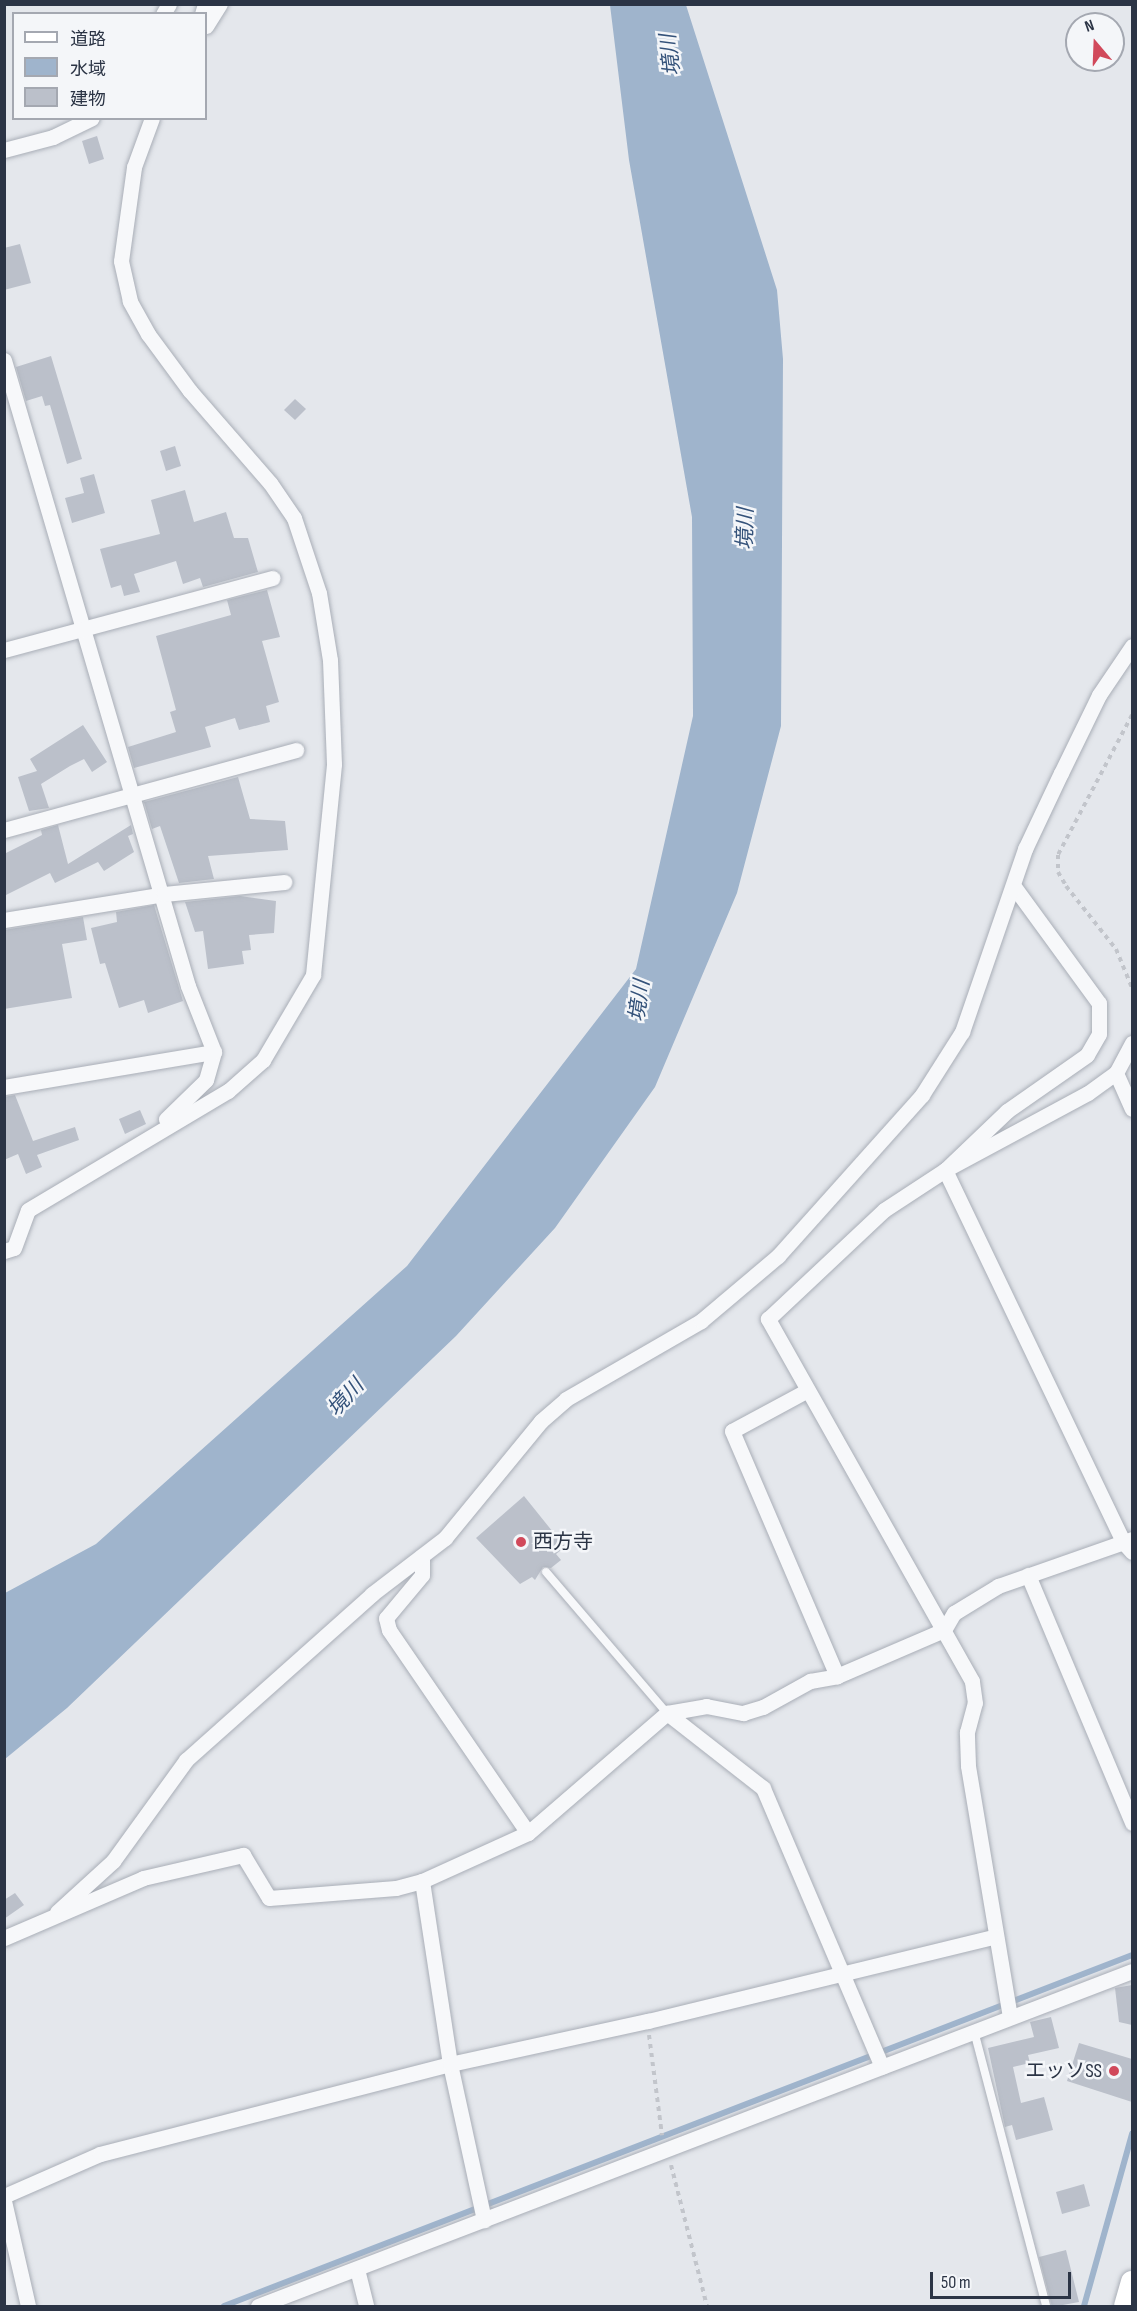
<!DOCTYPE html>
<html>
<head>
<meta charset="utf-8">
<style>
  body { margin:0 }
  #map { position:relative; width:1137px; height:2311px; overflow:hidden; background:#e4e7ec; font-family:"Sofia Sans Condensed","Noto Sans JP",sans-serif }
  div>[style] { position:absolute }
  .water>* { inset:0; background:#9fb4cc }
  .stream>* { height:6px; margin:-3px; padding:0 3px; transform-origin:3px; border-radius:3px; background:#9fb4cc }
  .building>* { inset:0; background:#bbc0ca }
  .path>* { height:4px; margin-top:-2px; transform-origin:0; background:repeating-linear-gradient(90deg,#c2c5cb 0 4.5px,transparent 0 9px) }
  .roads { filter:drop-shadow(0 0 2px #a9aeb7) drop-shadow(0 0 2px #a9aeb7) }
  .lane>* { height:8px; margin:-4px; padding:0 4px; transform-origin:4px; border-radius:4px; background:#f7f8fa }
  .street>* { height:15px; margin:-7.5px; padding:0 7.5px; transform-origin:7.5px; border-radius:7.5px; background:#f7f8fa }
  .primary>* { height:22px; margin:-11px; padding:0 11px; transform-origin:11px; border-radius:11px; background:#fff }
  .dots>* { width:16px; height:16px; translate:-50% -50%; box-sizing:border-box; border:3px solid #f4f6f9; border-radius:50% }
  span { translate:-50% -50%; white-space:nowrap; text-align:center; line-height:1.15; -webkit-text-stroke:5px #f4f6f9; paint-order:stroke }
  .poi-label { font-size:20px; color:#2b3445 }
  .left { translate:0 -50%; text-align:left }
  .right { translate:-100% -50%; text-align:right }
  .water-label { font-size:21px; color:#34527a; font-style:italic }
  .frame { position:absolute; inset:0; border:6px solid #2b3445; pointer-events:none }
  .legend { position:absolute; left:12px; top:12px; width:195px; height:108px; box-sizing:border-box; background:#f4f6f9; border:2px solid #a4a8b1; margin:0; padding:8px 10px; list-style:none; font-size:18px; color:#2b3445 }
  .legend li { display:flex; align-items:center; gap:12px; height:30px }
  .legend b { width:30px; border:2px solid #a4a8b1 }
  .north { position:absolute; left:1065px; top:12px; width:60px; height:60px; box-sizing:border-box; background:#f4f6f9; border:2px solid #a4a8b1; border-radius:50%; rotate:341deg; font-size:16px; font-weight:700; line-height:24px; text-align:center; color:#2b3445 }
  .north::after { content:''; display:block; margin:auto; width:21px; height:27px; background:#d1495b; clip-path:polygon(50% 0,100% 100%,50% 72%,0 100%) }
  .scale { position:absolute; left:930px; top:2272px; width:141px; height:27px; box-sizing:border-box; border:3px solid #2b3445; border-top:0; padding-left:8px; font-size:18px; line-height:21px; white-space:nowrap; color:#2b3445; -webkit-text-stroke:4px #f4f6f9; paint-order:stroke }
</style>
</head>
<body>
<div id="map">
  <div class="water">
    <div style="clip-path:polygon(610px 5px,686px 5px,777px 290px,783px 359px,781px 726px,737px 893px,655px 1087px,555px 1228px,456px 1336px,67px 1708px,5px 1759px,5px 1593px,96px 1544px,407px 1266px,636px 969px,693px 716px,692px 517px,629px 160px)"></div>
  </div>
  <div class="stream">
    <div style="left:224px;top:2306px;width:973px;rotate:-21.13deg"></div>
    <div style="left:1084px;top:2306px;width:179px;rotate:-74.4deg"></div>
  </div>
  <div class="building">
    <div style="clip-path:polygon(97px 136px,104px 159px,89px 164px,82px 141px)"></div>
    <div style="clip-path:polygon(20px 244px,31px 283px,4px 290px,4px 248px)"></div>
    <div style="clip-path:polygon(51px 356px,82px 459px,67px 464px,50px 405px,45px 406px,42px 396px,26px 401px,16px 367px)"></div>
    <div style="clip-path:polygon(295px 399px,306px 409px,295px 420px,284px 410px)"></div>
    <div style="clip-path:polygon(175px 446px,181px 466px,166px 471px,160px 451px)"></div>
    <div style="clip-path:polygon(94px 474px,105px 513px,72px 523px,65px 498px,84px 493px,80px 478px)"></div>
    <div style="clip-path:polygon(185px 490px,194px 522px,226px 512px,234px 538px,248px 538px,258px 572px,203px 587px,200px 578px,183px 584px,176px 561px,134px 574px,140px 592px,124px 596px,121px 585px,111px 588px,100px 549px,160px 534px,151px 500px)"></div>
    <div style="clip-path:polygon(267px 590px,280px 637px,262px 641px,279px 702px,266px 706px,270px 722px,239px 730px,235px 718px,205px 727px,211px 747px,134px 768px,128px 747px,176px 732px,170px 712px,176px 710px,156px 636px,231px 615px,227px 600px)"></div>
    <div style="clip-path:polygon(83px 725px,107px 762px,92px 772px,84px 759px,70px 766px,41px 784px,49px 808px,29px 811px,18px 777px,37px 771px,30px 759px)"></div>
    <div style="clip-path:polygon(238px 777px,250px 819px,285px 821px,288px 850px,208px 856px,214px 879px,179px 883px,160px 826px,152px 829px,144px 802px)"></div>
    <div style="clip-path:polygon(58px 825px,68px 864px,131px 825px,133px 834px,128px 836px,134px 852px,104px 871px,98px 862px,55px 883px,50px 873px,4px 896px,4px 854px,42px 835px,41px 830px)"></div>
    <div style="clip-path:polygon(240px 896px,276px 901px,274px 933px,249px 935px,251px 950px,242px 951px,244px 964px,208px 969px,203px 931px,195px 932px,185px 902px)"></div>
    <div style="clip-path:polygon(154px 905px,183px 1001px,148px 1013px,144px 1000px,119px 1008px,105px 963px,100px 964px,91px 928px,117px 922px,116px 912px)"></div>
    <div style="clip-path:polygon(83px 917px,87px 940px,62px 944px,72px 998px,4px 1009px,4px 930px)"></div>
    <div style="clip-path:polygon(15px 1095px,33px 1141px,75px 1127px,79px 1140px,37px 1155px,42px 1167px,26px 1174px,18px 1154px,4px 1160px,4px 1097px)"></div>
    <div style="clip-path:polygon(140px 1110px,146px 1124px,125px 1134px,119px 1119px)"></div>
    <div style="clip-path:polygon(524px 1496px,565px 1547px,556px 1554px,561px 1560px,551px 1568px,543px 1567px,535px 1580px,532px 1577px,520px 1584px,476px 1538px)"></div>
    <div style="clip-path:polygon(15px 1893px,24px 1905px,4px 1919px,4px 1900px)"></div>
    <div style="clip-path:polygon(1132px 1985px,1132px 2025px,1119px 2022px,1115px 1988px)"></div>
    <div style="clip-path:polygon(1051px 2017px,1059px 2048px,1028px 2055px,1030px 2063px,1013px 2067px,1021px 2103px,1044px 2097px,1053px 2130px,1016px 2140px,1012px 2125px,1005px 2127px,988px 2048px,1034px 2037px,1030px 2022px)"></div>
    <div style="clip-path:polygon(1079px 2043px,1132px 2059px,1132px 2102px,1067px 2081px)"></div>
    <div style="clip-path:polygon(1084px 2184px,1090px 2206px,1062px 2214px,1056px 2192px)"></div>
    <div style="clip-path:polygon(1066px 2250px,1079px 2302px,1052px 2307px,1039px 2257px)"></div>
  </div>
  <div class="path">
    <div style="left:1132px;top:715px;width:158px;rotate:117.9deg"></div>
    <div style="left:1058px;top:855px;width:17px;rotate:90deg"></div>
    <div style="left:1058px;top:872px;width:16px;rotate:60deg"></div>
    <div style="left:1066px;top:886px;width:80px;rotate:51.6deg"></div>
    <div style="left:1116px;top:949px;width:42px;rotate:67.7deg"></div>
    <div style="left:649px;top:2035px;width:101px;rotate:82.6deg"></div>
    <div style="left:671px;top:2165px;width:146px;rotate:75.7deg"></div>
  </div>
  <div class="roads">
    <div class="lane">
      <div style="left:546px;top:1572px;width:186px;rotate:49.4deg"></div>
      <div style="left:974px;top:2031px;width:284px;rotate:75.3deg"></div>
    </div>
    <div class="street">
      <div style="left:163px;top:14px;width:12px;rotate:-59deg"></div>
      <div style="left:202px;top:14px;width:10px;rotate:-73deg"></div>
      <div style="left:206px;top:26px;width:26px;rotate:-58deg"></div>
      <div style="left:4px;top:150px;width:51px;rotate:-14.9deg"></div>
      <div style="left:53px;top:137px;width:43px;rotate:-26deg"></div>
      <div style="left:4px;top:360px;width:652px;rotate:73.62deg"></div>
      <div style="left:188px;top:986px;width:71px;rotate:68.5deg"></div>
      <div style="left:214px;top:1052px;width:29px;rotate:106deg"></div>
      <div style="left:206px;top:1080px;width:56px;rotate:135.7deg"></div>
      <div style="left:4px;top:650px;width:278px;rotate:-15deg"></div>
      <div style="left:4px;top:830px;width:303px;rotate:-15.3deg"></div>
      <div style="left:1015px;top:888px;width:142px;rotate:53.9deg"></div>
      <div style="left:1099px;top:1003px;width:31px;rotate:90deg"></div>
      <div style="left:1099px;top:1034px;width:24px;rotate:120deg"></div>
      <div style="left:1087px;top:1055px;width:98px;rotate:145deg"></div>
      <div style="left:1007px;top:1111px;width:86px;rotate:136.4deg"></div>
      <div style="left:945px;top:1170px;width:414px;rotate:64.4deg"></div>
      <div style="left:1124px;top:1543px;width:12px;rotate:48deg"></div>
      <div style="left:4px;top:920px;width:162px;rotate:-9.2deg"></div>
      <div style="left:164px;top:894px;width:121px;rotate:-5.7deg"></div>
      <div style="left:1116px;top:1073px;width:39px;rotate:66deg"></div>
      <div style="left:4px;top:1087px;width:213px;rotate:-9.5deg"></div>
      <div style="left:4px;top:1251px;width:10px;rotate:-17deg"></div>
      <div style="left:14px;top:1248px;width:40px;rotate:-69.8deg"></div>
      <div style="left:28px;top:1210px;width:233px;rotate:-30.8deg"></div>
      <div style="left:228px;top:1091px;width:47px;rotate:-41.5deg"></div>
      <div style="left:263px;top:1060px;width:99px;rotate:-59.5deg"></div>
      <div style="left:313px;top:975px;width:212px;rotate:-84.3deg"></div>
      <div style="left:334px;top:764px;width:104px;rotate:-92.2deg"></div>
      <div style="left:330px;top:660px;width:68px;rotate:-99.3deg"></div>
      <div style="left:319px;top:593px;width:79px;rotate:-108.4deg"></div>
      <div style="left:294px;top:518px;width:42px;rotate:-124.4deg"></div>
      <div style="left:270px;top:483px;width:122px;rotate:-131deg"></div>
      <div style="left:190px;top:391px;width:71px;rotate:-126.4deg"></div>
      <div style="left:148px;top:334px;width:38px;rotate:-119deg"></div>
      <div style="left:130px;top:301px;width:41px;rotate:-102.7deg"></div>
      <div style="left:121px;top:261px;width:95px;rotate:-82.1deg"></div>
      <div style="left:134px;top:167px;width:52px;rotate:-69.8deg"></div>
      <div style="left:806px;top:1391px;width:84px;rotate:151.6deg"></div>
      <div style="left:732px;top:1431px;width:267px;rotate:66.8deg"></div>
      <div style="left:422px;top:1556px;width:19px;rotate:90deg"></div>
      <div style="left:422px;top:1575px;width:56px;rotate:129.9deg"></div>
      <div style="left:386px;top:1618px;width:12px;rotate:76deg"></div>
      <div style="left:389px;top:1630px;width:246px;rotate:55.6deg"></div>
      <div style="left:1028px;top:1575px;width:269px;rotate:67.2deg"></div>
      <div style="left:667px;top:1713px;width:122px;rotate:38deg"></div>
      <div style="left:763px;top:1788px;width:303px;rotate:66.9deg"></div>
      <div style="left:422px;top:1881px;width:185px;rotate:81.3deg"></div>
      <div style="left:450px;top:2064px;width:160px;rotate:77.7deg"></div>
      <div style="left:57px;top:1912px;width:76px;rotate:-42.3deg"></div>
      <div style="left:113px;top:1861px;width:125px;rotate:-54.1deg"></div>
      <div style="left:186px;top:1760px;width:249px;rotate:-41.7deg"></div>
      <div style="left:372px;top:1594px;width:92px;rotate:-37.5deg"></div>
      <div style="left:445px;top:1538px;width:151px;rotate:-50.6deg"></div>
      <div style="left:541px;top:1421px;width:33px;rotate:-41deg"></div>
      <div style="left:566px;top:1399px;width:156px;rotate:-30deg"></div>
      <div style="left:701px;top:1321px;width:101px;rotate:-40.2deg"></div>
      <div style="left:778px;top:1256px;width:216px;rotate:-48.2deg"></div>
      <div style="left:922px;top:1095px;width:75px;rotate:-57.6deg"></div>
      <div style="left:962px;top:1032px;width:194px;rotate:-71deg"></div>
      <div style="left:1025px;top:849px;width:84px;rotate:-64.7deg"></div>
      <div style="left:1061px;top:773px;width:87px;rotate:-64deg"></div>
      <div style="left:1099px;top:695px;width:59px;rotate:-56deg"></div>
      <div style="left:4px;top:1938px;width:151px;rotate:-23.3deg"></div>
      <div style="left:143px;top:1878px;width:103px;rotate:-13deg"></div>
      <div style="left:243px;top:1855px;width:50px;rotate:58.8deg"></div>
      <div style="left:269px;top:1898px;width:127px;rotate:-4.5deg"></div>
      <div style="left:396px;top:1888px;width:27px;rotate:-15deg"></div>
      <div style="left:422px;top:1881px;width:116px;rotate:-24.4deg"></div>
      <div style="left:528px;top:1833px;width:184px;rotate:-40.8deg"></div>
      <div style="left:667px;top:1713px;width:40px;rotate:-10deg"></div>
      <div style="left:706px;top:1706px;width:38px;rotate:11deg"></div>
      <div style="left:743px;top:1713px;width:21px;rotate:-17deg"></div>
      <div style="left:763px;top:1707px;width:54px;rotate:-29deg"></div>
      <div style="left:810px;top:1681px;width:27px;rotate:-10deg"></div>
      <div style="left:837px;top:1676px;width:116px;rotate:-23.3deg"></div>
      <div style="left:944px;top:1630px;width:20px;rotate:-60deg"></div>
      <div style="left:954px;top:1613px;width:52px;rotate:-31.5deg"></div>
      <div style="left:998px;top:1586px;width:142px;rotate:-19.3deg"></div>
      <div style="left:1010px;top:2017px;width:255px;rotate:-99.5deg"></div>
      <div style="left:968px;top:1765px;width:33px;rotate:-92deg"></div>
      <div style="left:967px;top:1732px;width:30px;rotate:-75deg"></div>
      <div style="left:975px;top:1703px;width:22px;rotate:-98deg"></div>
      <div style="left:972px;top:1681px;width:416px;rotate:-119.4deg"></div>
      <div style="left:768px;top:1319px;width:159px;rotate:-43.2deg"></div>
      <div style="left:884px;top:1210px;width:73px;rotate:-33.3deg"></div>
      <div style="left:945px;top:1170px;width:162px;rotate:-28.3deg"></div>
      <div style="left:1088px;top:1093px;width:34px;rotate:-36deg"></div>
      <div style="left:1116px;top:1073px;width:34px;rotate:-62deg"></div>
      <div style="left:4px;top:2196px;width:105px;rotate:-23.6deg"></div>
      <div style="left:100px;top:2154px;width:361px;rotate:-14.4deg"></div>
      <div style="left:450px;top:2064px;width:203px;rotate:-12.3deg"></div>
      <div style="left:648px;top:2021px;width:358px;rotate:-13.7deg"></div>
      <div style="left:4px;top:2201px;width:108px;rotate:77.1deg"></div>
      <div style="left:357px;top:2269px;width:38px;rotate:76deg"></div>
      <div style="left:258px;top:2306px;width:936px;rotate:-20.97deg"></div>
    </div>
    <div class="primary">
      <div style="left:1125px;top:2306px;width:25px;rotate:-74deg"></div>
    </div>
  </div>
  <div class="dots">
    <div style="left:521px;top:1542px;background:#d1495b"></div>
    <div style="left:1114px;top:2071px;background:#d1495b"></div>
  </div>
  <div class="poi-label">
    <span class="left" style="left:533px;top:1542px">西方寺</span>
    <span class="right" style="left:1102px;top:2071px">エッソSS</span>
  </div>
  <div class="water-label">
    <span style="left:671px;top:55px;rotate:-97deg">境川</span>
    <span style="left:746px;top:529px;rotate:-89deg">境川</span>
    <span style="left:640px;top:1001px;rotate:-82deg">境川</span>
    <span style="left:346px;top:1398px;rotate:-48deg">境川</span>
  </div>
  <div class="frame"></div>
  <ul class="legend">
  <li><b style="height:8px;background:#fff"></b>道路</li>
  <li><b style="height:16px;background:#9fb4cc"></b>水域</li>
  <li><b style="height:16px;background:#bbc0ca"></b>建物</li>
  </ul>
  <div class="north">N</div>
  <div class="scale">50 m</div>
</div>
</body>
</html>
